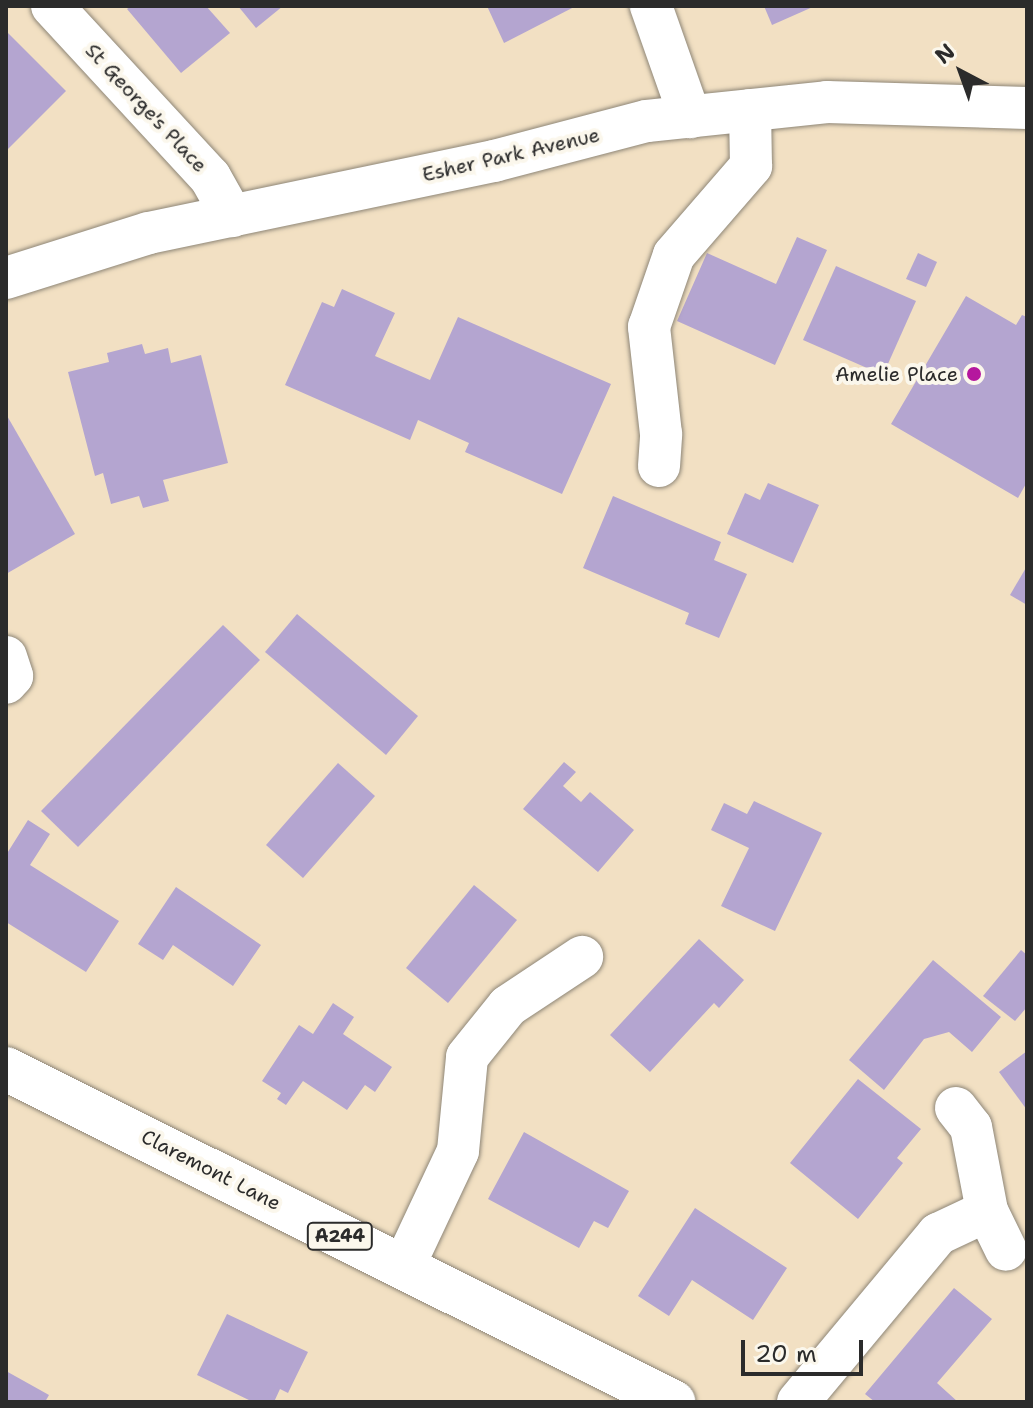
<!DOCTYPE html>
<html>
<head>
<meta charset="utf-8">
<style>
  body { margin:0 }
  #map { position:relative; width:1033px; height:1408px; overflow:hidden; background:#f2e0c3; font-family:"Shantell Sans",sans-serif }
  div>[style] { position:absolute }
  .building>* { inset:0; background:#b4a5d0 }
  .roads { filter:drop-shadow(0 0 2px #8e8677) drop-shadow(0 0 2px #8e8677) }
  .minor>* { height:42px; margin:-21px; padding:0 21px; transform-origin:21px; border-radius:21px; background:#fff }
  .major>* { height:44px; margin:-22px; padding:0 22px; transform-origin:22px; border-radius:22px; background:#fff }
  .dots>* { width:22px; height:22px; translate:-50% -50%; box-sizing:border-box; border:4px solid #fbf7ec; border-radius:50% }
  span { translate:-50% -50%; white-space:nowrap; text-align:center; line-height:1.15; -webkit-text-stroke:8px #fbf7ec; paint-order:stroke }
  .shield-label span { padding:2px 6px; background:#fbf7ec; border:2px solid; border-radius:6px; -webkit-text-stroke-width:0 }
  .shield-label { font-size:18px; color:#2b2b2b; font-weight:700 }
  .street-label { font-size:20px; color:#2b2b2b }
  .poi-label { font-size:20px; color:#2b2b2b }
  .right { translate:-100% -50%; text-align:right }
  .frame { position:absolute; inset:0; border:8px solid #2b2b2b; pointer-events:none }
  .north { position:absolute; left:921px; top:32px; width:80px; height:80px; -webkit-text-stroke:6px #fbf7ec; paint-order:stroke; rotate:319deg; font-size:22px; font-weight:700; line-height:32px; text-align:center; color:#2b2b2b }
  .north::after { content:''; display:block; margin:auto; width:28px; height:36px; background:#2b2b2b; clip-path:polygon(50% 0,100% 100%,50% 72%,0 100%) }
  .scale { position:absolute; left:741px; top:1340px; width:122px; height:36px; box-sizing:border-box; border:4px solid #2b2b2b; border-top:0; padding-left:10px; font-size:24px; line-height:28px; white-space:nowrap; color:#2b2b2b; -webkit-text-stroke:6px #fbf7ec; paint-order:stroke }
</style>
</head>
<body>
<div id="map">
  <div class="building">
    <div style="clip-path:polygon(131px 6px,206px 6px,230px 33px,181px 73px,127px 9px)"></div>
    <div style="clip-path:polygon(238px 6px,283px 6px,256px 28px)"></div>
    <div style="clip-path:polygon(487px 6px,576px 6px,504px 43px)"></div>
    <div style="clip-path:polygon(764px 6px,815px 6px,772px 25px)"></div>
    <div style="clip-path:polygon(6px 31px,66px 91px,6px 151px)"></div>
    <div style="clip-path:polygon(797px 237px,827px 250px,775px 365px,677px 321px,707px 253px,776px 284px)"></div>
    <div style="clip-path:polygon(918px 253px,937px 262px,926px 287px,906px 279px)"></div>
    <div style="clip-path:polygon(836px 266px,916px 301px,883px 375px,803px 340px)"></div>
    <div style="clip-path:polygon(342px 289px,395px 313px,375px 356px,430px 380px,458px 317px,611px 384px,562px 494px,465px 452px,469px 443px,418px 420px,410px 440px,285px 385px,322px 302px,334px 307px)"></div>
    <div style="clip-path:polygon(966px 296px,1016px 325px,1022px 315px,1027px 317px,1027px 482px,1018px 498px,891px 424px)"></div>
    <div style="clip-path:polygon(142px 344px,145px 354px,168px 348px,171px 363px,201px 355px,228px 463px,163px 480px,169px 501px,143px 508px,139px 496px,111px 504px,103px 473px,95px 476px,68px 372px,109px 362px,107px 353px)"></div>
    <div style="clip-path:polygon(6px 414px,75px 534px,6px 574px)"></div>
    <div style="clip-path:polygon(768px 483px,819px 505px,793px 563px,727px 534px,745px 493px,760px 500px)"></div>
    <div style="clip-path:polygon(613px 496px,721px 542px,714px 560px,747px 574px,719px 638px,685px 624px,689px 613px,583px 568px)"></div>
    <div style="clip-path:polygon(1027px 566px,1027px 605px,1010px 595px)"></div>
    <div style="clip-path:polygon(297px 614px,418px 716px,386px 755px,265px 652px)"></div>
    <div style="clip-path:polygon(223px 625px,260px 660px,78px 847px,41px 811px)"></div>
    <div style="clip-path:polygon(564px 762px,576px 772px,563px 786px,581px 802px,590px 792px,634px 830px,598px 872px,523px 809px)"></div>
    <div style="clip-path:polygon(338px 763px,375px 796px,303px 878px,266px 845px)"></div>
    <div style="clip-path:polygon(754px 801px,822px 833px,775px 931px,721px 906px,749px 848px,711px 830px,724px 803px,747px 814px)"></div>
    <div style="clip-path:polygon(28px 820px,50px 834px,30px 865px,119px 921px,86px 972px,6px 922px,6px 855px)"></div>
    <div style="clip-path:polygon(474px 885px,517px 920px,448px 1003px,406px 968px)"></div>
    <div style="clip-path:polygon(176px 887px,261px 945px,233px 986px,173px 945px,163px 960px,138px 944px)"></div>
    <div style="clip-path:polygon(699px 939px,744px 980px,719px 1008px,714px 1003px,650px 1072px,610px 1035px)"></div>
    <div style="clip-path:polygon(1021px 950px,1027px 955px,1027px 1007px,1015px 1021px,983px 996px)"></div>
    <div style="clip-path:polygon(933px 960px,1001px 1017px,972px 1052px,949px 1032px,924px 1039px,884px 1090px,849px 1060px)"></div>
    <div style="clip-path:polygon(333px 1003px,354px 1017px,343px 1034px,392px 1067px,375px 1092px,365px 1085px,347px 1110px,303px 1081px,286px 1105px,277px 1099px,281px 1093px,262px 1081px,299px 1025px,313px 1034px)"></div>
    <div style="clip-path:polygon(1027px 1051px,1027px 1110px,999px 1072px)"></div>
    <div style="clip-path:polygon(858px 1079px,921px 1129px,897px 1158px,903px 1163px,858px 1219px,790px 1163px)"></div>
    <div style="clip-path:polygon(524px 1132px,629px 1191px,608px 1228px,594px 1221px,579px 1248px,488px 1199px)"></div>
    <div style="clip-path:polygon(695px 1208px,787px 1268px,753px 1320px,692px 1280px,669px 1316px,638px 1296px)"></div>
    <div style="clip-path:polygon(954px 1288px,992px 1319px,937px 1383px,958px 1402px,875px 1402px,865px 1394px)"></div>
    <div style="clip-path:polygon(227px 1314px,308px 1352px,288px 1393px,280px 1389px,274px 1402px,253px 1402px,197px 1375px)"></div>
    <div style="clip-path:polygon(6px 1371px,49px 1395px,45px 1402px,6px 1402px)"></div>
  </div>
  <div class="roads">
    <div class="minor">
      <div style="left:52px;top:6px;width:233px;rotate:47.3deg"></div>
      <div style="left:210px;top:177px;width:45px;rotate:60.6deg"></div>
      <div style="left:651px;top:6px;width:118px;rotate:70.6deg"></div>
      <div style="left:6px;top:278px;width:150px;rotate:-17.5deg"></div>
      <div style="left:149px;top:233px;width:352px;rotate:-11.8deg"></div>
      <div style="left:494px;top:161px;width:158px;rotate:-14.7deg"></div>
      <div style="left:647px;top:121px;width:181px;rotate:-6deg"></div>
      <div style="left:827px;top:102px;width:200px;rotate:1.7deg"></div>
      <div style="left:659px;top:466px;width:32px;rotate:-86deg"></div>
      <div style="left:661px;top:434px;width:108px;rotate:-96.4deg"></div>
      <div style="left:649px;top:327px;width:76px;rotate:-70.9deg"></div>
      <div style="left:674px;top:255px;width:118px;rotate:-49.1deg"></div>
      <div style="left:751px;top:166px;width:56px;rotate:-91deg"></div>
      <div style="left:6px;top:657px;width:20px;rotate:72deg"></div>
      <div style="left:12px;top:676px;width:9px;rotate:131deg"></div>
      <div style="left:956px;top:1108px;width:24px;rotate:52deg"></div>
      <div style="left:971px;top:1127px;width:86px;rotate:79.2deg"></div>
      <div style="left:987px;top:1211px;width:43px;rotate:64deg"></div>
      <div style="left:403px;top:1268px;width:129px;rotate:-64.8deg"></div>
      <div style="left:458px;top:1151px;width:94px;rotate:-84.5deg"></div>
      <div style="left:467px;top:1057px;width:65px;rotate:-51.2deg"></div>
      <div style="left:508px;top:1006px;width:89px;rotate:-33.5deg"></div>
      <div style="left:798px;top:1402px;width:219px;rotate:-50.2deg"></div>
      <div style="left:938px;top:1234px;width:54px;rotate:-25.1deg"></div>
    </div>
    <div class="major">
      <div style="left:6px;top:1069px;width:746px;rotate:26.53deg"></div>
    </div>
  </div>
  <div class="dots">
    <div style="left:974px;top:374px;background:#b5179e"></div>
  </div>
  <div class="shield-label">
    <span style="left:340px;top:1236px">A244</span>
  </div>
  <div class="street-label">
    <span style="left:146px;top:108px;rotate:47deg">St George's Place</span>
    <span style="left:511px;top:155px;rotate:-13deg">Esher Park Avenue</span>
    <span style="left:211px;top:1170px;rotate:27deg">Claremont Lane</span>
  </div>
  <div class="poi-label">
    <span class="right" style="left:958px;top:374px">Amelie Place</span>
  </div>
  <div class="frame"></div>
  <div class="north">N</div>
  <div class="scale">20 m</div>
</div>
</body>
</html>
